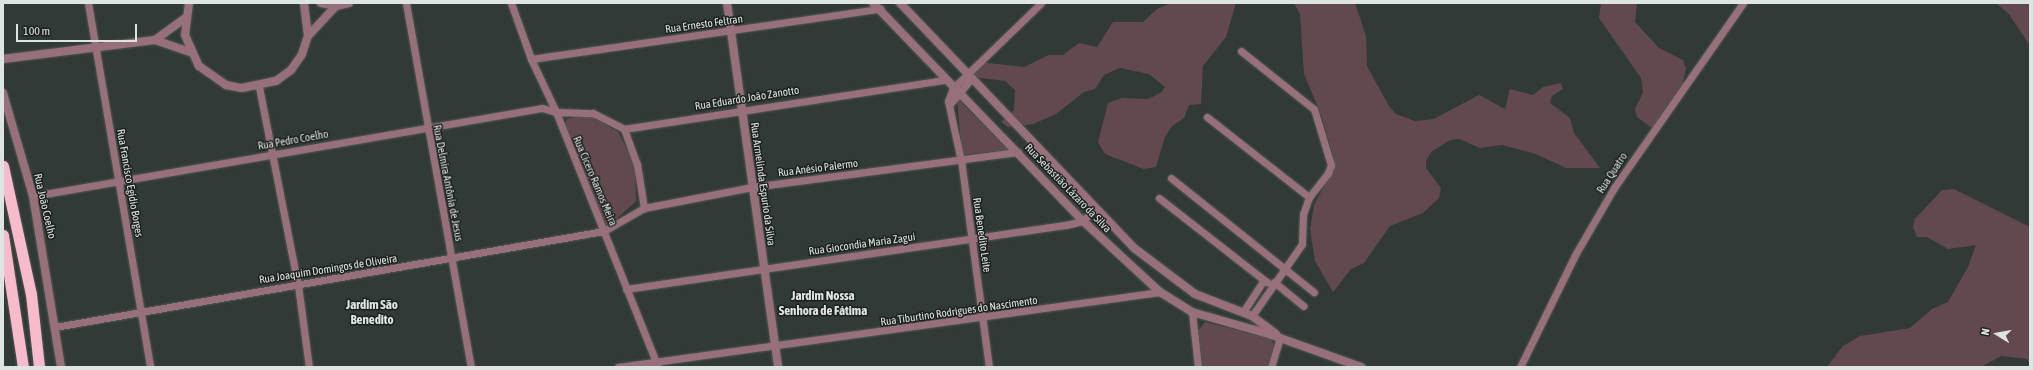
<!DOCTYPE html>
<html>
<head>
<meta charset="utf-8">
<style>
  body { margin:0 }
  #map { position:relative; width:2033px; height:370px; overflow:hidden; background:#313a36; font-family:"Asap Condensed",sans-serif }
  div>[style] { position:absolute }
  .green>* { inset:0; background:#624950 }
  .roads { filter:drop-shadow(0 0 1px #505955) drop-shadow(0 0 1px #505955) }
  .minor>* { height:7px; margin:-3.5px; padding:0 3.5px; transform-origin:3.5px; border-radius:3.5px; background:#98707c }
  .tertiary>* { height:8px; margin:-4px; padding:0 4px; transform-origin:4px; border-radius:4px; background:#98707c }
  .trunk>* { height:11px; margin:-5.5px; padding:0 5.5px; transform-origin:5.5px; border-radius:5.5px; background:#f8bbce }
  span { translate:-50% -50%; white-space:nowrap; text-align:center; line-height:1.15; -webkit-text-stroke:3px #1c201e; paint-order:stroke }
  .street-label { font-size:11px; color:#dee4e1 }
  .quarter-label { font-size:13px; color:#dee4e1; font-weight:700 }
  .frame { position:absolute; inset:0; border:4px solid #dee4e1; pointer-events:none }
  .north { position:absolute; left:1977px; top:314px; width:40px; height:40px; -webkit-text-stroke:3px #1c201e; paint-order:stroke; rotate:281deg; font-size:11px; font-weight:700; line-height:16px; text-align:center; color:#dee4e1 }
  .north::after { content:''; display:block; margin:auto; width:14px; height:18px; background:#dee4e1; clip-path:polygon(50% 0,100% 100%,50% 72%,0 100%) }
  .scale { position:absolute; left:16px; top:24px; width:121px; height:18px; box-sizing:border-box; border:2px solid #dee4e1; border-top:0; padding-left:5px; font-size:12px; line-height:14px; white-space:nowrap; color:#dee4e1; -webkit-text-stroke:3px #1c201e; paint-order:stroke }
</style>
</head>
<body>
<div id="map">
  <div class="green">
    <div style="clip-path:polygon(1171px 3px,1236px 3px,1226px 37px,1203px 66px,1201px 104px,1189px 105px,1184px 118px,1172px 126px,1165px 137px,1156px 167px,1144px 169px,1105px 154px,1098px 142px,1108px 103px,1122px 98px,1148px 99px,1162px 92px,1165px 87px,1149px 74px,1120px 68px,1104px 75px,1095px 89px,1084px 92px,1056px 114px,1033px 124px,1008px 127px,1001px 122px,1014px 110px,1015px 90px,1005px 81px,974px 77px,970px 73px,978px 62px,1024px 67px,1049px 55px,1063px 55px,1079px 43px,1097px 47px,1113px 22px,1143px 22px,1157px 9px)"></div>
    <div style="clip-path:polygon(1294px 3px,1355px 3px,1366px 36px,1367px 66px,1389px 106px,1396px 114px,1415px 121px,1434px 119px,1479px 95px,1505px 109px,1510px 89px,1533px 95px,1543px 87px,1561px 83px,1563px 89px,1552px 96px,1550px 103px,1570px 118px,1574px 133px,1600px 168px,1566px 168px,1536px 154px,1502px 145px,1480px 148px,1460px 139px,1450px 140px,1431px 152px,1426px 161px,1426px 168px,1441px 188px,1439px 198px,1423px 213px,1390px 226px,1364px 263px,1351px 269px,1333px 292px,1315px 261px,1310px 229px,1314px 205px,1331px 173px,1333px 156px,1322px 117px,1304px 74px,1300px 14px)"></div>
    <div style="clip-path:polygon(1601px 3px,1637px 3px,1635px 22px,1659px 48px,1683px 60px,1686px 69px,1682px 85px,1652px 128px,1637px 117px,1635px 109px,1643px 92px,1641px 78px,1599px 18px)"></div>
    <div style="clip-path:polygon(1996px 3px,2030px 3px,2030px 46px,2009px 14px)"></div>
    <div style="clip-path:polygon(957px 98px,1007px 149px,1007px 150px,962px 155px)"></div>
    <div style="clip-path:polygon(581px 116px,593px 117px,618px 132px,635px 165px,636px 201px,610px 225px,603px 224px,564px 126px,567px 119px)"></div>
    <div style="clip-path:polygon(1954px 189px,2030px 227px,2030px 364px,2027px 359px,2001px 356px,1981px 367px,1827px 367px,1843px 346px,1860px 336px,1910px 328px,1932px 309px,1948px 302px,1968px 267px,1976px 245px,1948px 249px,1927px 237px,1917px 237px,1913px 227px,1915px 219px,1942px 190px)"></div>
    <div style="clip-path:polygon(1205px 322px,1271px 339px,1274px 345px,1267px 367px,1203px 367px,1198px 331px)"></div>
  </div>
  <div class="roads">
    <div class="minor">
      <div style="left:88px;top:3px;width:369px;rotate:80.3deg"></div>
      <div style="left:406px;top:3px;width:370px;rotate:79.9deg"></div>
      <div style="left:511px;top:3px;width:59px;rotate:70.3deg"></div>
      <div style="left:531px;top:59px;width:59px;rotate:64.7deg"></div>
      <div style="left:556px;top:112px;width:275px;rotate:68.2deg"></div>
      <div style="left:1241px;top:51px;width:93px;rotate:38.5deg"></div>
      <div style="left:1314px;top:109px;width:59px;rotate:73.1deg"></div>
      <div style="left:1331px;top:165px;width:9px;rotate:111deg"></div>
      <div style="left:1328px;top:173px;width:31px;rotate:128deg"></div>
      <div style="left:1309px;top:197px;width:18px;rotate:109deg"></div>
      <div style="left:1303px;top:214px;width:30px;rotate:92deg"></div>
      <div style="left:1302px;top:244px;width:88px;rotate:124.8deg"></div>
      <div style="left:531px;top:59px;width:353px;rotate:-8.2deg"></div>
      <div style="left:259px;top:87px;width:202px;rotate:78.9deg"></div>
      <div style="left:298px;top:285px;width:83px;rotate:82.4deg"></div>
      <div style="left:950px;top:104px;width:33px;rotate:-50deg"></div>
      <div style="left:1207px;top:117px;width:130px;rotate:38.1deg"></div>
      <div style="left:624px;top:129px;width:37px;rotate:70deg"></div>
      <div style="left:637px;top:164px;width:45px;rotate:81deg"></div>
      <div style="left:1171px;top:178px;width:183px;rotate:38.6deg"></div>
      <div style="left:33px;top:196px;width:517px;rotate:-9.81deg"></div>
      <div style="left:542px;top:108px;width:15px;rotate:16deg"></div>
      <div style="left:556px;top:112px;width:37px;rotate:2deg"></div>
      <div style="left:593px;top:113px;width:35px;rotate:27deg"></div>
      <div style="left:624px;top:129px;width:326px;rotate:-8.7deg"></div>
      <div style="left:1159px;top:198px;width:133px;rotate:38deg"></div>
      <div style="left:1274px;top:282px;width:38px;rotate:39deg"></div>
      <div style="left:626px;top:289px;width:445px;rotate:-8.3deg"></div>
      <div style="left:1066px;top:225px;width:17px;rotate:-13deg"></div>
      <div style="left:1083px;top:221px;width:18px;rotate:-49deg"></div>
      <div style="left:1192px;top:312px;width:55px;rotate:83.8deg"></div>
      <div style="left:1243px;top:312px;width:38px;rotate:-57deg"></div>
      <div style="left:1264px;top:280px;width:4px;rotate:34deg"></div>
      <div style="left:55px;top:327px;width:557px;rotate:-9.92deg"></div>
      <div style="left:604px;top:231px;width:46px;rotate:-29.9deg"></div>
      <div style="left:644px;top:208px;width:110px;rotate:-11deg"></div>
      <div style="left:752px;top:187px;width:268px;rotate:-7.5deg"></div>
      <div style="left:618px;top:367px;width:547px;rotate:-7.88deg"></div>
      <div style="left:989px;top:367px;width:208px;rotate:-97.7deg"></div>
      <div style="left:961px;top:161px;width:61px;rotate:-102.2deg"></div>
      <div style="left:948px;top:101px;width:14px;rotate:-69deg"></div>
      <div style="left:953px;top:88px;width:122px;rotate:-44deg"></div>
      <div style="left:1271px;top:367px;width:31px;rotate:-73deg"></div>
      <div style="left:1520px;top:367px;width:125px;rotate:-63.8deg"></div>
      <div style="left:1575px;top:255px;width:78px;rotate:-59.8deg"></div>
      <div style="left:1614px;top:188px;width:226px;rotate:-55.1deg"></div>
    </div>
    <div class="tertiary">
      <div style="left:189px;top:3px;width:32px;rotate:97deg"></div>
      <div style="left:185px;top:35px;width:34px;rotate:66deg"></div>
      <div style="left:199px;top:66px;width:33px;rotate:35deg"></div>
      <div style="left:226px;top:85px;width:16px;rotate:11deg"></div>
      <div style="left:242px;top:88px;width:35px;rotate:-12deg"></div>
      <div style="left:276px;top:81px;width:19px;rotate:-36deg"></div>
      <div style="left:291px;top:70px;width:19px;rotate:-55deg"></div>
      <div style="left:302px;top:54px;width:19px;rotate:-72deg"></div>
      <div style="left:308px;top:36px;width:33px;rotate:-97deg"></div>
      <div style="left:321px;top:3px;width:15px;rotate:11deg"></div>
      <div style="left:336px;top:6px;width:13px;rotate:-13deg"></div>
      <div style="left:727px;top:3px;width:368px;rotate:82deg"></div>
      <div style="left:873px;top:3px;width:303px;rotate:46.1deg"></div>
      <div style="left:1083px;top:221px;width:105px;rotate:42.7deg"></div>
      <div style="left:1160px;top:292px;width:38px;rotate:32deg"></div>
      <div style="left:1192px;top:312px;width:83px;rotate:16deg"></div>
      <div style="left:1272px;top:335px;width:95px;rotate:19.8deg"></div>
      <div style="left:900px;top:3px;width:339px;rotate:46.3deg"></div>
      <div style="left:1134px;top:248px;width:76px;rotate:37deg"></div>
      <div style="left:1195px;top:294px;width:61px;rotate:21.1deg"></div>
      <div style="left:1252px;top:316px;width:30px;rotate:37deg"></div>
      <div style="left:308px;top:36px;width:41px;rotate:-47deg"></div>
      <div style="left:155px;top:40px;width:37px;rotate:-36deg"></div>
      <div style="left:3px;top:59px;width:153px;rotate:-7.1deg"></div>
      <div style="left:155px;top:40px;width:37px;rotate:19deg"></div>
      <div style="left:3px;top:93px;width:107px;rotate:73.8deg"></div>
      <div style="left:33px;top:196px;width:173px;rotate:80.7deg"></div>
    </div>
    <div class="trunk">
      <div style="left:3px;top:166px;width:131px;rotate:77.7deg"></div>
      <div style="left:31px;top:294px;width:73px;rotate:83.7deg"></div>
      <div style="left:3px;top:235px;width:134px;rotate:81.4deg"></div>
    </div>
  </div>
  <div class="street-label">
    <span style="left:704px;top:24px;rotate:-8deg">Rua Ernesto Feltran</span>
    <span style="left:747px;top:98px;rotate:-9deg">Rua Eduardo João Zanotto</span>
    <span style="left:293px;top:140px;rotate:-10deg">Rua Pedro Coelho</span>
    <span style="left:818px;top:168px;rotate:-7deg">Rua Anésio Palermo</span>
    <span style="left:1612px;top:173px;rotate:-57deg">Rua Quatro</span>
    <span style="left:595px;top:181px;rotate:67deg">Rua Cícero Ramos Meira</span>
    <span style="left:130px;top:183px;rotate:80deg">Rua Francisco Egídio Borges</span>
    <span style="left:448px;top:183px;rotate:79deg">Rua Delmira Antônia de Jesus</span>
    <span style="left:763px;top:184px;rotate:82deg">Rua Armelinda Espurio da Silva</span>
    <span style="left:1068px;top:188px;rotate:46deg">Rua Sebastião Lázaro da Silva</span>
    <span style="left:45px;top:206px;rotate:77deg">Rua João Coelho</span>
    <span style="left:982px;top:235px;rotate:82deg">Rua Benedito Leite</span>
    <span style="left:862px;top:244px;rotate:-8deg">Rua Giocondia Maria Zagui</span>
    <span style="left:328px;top:269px;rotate:-9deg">Rua Joaquim Domingos de Oliveira</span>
    <span style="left:959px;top:311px;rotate:-8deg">Rua Tiburtino Rodrigues do Nascimento</span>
  </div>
  <div class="quarter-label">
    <span style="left:823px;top:304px">Jardim Nossa<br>Senhora de Fátima</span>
    <span style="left:372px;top:313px">Jardim São<br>Benedito</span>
  </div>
  <div class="frame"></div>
  <div class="north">N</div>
  <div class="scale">100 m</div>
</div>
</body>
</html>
